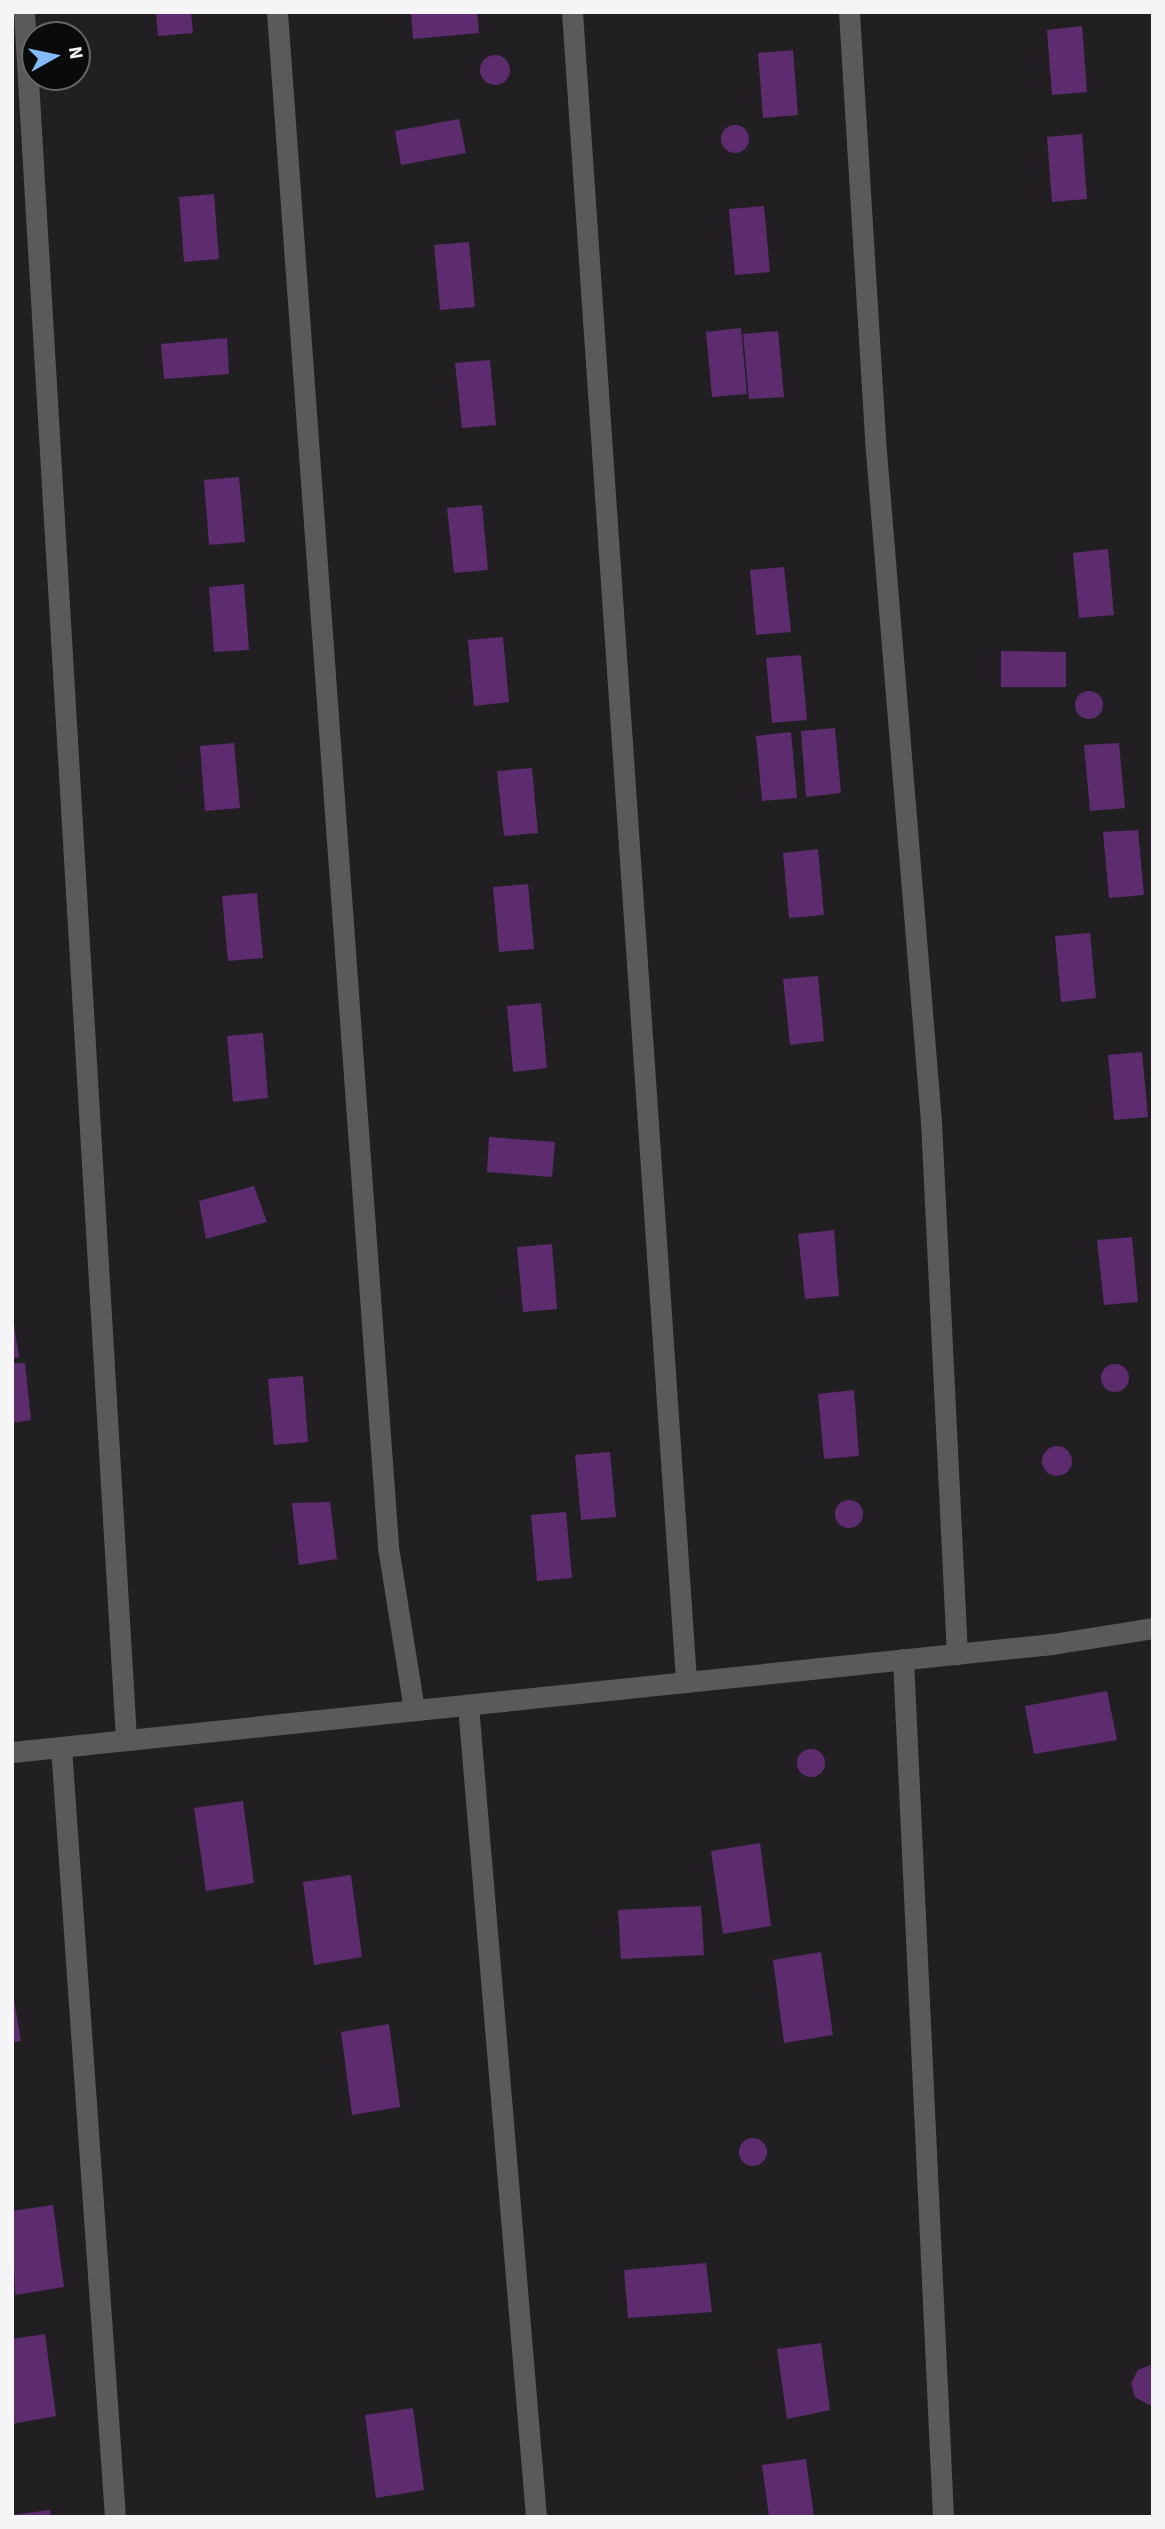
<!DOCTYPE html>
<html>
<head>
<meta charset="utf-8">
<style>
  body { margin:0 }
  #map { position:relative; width:1165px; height:2529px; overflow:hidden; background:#211f22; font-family:"Source Sans 3",sans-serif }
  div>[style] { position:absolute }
  .building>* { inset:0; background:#5d2c6e }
  .round { border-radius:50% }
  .street>* { height:21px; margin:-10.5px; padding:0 10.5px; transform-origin:10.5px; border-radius:10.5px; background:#5b5959 }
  span { translate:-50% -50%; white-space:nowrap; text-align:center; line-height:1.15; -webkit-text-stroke:5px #0a0a0b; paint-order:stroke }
  .frame { position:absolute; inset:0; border:14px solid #f5f4f6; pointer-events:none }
  .north { position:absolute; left:21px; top:21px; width:70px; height:70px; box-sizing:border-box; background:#0a0a0b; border:2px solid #686869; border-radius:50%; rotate:81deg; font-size:19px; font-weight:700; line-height:28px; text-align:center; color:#f5f4f6 }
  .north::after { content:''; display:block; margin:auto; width:24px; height:32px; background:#86bbfb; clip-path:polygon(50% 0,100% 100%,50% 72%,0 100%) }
</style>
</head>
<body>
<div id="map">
  <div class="building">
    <div style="clip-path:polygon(156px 12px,191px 12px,193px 33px,158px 36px)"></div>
    <div style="clip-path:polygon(411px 12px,477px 12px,479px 33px,413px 39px)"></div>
    <div style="clip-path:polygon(1082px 26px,1087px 92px,1052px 95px,1047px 30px)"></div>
    <div style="clip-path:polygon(793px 50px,798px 115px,763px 118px,758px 53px)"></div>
    <div class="round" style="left:480px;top:55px;width:30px;height:30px"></div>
    <div style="clip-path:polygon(459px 119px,466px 153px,401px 165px,395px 131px)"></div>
    <div class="round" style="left:721px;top:125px;width:28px;height:28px"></div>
    <div style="clip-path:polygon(1082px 134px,1087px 199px,1052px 202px,1047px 137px)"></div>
    <div style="clip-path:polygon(214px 194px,219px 259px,184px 262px,179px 197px)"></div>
    <div style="clip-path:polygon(764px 206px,770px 272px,735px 275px,729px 209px)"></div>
    <div style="clip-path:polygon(469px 242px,475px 307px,440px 310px,434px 245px)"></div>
    <div style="clip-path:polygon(741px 328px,747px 394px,712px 397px,706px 332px)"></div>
    <div style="clip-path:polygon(778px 331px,784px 397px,749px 399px,743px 334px)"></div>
    <div style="clip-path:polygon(227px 338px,229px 374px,164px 379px,161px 344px)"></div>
    <div style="clip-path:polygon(490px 360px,496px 425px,462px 428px,455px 363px)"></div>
    <div style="clip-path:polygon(239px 477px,245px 542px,209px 545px,204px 480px)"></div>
    <div style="clip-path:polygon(482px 505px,488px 570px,454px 573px,447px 508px)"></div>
    <div style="clip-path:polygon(1108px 549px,1114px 615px,1079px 618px,1073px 553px)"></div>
    <div style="clip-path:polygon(784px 567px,791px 632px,756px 635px,750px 570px)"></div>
    <div style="clip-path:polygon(244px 584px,249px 650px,214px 652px,209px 587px)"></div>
    <div style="clip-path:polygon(503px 637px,509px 702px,474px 706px,468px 640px)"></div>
    <div style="clip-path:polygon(1001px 651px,1066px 652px,1066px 687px,1001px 687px)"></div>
    <div style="clip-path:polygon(801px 655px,807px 720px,772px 723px,766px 658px)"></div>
    <div class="round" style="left:1075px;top:691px;width:28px;height:28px"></div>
    <div style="clip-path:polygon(835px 728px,841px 793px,806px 797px,801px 731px)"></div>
    <div style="clip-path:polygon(791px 732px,797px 798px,762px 801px,756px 736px)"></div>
    <div style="clip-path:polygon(234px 743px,240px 808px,205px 811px,200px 746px)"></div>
    <div style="clip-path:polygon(1119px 743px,1125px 808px,1090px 811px,1084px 745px)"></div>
    <div style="clip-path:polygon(532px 768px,538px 833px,504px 836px,497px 771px)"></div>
    <div style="clip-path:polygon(1138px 830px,1144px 895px,1109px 898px,1103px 832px)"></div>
    <div style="clip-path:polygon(818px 849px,824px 915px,789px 918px,783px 853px)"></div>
    <div style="clip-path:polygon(528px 884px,534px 949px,499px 952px,493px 887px)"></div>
    <div style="clip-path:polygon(257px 893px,263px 958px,228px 961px,222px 896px)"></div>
    <div style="clip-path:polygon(1090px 933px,1096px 998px,1061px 1002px,1055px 936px)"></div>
    <div style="clip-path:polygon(818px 976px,824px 1041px,790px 1045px,783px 979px)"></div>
    <div style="clip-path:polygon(541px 1003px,547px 1068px,513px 1072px,507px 1006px)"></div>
    <div style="clip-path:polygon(263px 1033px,268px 1098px,233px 1102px,227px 1036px)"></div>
    <div style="clip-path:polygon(1142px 1052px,1148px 1117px,1114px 1120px,1108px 1055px)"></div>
    <div style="clip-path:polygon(489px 1137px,555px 1142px,552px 1177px,487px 1172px)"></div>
    <div style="clip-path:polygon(254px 1186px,267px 1222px,206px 1239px,199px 1201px)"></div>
    <div style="clip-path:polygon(834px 1230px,839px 1296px,805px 1299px,798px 1234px)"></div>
    <div style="clip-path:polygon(1132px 1237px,1138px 1302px,1104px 1305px,1097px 1240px)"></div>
    <div style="clip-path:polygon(552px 1244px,557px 1309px,523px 1312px,517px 1247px)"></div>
    <div style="clip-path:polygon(12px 1312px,19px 1357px,12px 1359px)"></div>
    <div style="clip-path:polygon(12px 1363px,25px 1363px,31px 1420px,12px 1423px)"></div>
    <div class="round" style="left:1101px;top:1364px;width:28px;height:28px"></div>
    <div style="clip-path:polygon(303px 1376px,308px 1442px,274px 1445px,268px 1379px)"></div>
    <div style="clip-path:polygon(854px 1390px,859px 1456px,824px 1459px,818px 1394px)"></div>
    <div class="round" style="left:1042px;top:1446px;width:30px;height:30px"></div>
    <div style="clip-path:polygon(610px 1452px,616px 1517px,581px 1520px,575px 1455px)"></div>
    <div class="round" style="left:835px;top:1500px;width:28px;height:28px"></div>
    <div style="clip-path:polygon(330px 1502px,337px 1559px,299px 1565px,292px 1503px)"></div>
    <div style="clip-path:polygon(566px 1512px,572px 1578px,537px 1581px,531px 1515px)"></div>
    <div style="clip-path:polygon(1107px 1691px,1117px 1740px,1034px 1754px,1025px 1706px)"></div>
    <div class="round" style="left:797px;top:1749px;width:28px;height:28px"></div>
    <div style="clip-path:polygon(243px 1801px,254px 1883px,206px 1891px,194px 1808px)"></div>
    <div style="clip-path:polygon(760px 1843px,771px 1926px,723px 1934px,711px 1851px)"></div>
    <div style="clip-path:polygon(351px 1875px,362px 1957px,314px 1965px,303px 1882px)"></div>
    <div style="clip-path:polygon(701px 1906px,704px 1955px,621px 1959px,618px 1910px)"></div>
    <div style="clip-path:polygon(821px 1952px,833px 2035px,784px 2043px,773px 1960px)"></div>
    <div style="clip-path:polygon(12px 1988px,21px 2041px,12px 2042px)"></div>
    <div style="clip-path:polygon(389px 2024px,400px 2107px,352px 2115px,341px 2032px)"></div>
    <div class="round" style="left:739px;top:2138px;width:28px;height:28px"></div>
    <div style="clip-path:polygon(53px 2205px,64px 2287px,15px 2295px,12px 2211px)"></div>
    <div style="clip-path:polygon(706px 2263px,712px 2312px,628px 2318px,624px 2270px)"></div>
    <div style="clip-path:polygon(45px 2334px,56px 2416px,12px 2424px,12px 2339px)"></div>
    <div style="clip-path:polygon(821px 2343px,830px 2410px,787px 2419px,777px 2349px)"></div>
    <div style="clip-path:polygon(1153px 2364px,1153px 2407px,1135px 2397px,1131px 2383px,1138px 2370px)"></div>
    <div style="clip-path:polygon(413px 2408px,424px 2490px,376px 2498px,365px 2415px)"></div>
    <div style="clip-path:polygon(806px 2459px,814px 2517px,769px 2517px,762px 2465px)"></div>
    <div style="clip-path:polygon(50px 2510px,51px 2517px,12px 2517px,12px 2515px)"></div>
  </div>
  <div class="street">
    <div style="left:24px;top:12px;width:1731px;rotate:86.62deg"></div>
    <div style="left:277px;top:12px;width:1539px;rotate:85.86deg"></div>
    <div style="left:388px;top:1547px;width:165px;rotate:80.9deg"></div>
    <div style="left:572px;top:12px;width:1674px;rotate:86.09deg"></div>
    <div style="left:849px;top:12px;width:428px;rotate:86.5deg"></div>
    <div style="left:875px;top:439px;width:684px;rotate:85.31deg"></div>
    <div style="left:931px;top:1121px;width:534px;rotate:87.21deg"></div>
    <div style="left:903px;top:1659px;width:859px;rotate:87.33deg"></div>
    <div style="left:468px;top:1705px;width:815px;rotate:85.21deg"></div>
    <div style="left:61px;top:1747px;width:772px;rotate:85.99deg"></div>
    <div style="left:12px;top:1752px;width:1046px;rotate:-5.93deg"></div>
    <div style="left:1052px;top:1644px;width:102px;rotate:-9deg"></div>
  </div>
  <div class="frame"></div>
  <div class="north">N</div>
</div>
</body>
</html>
